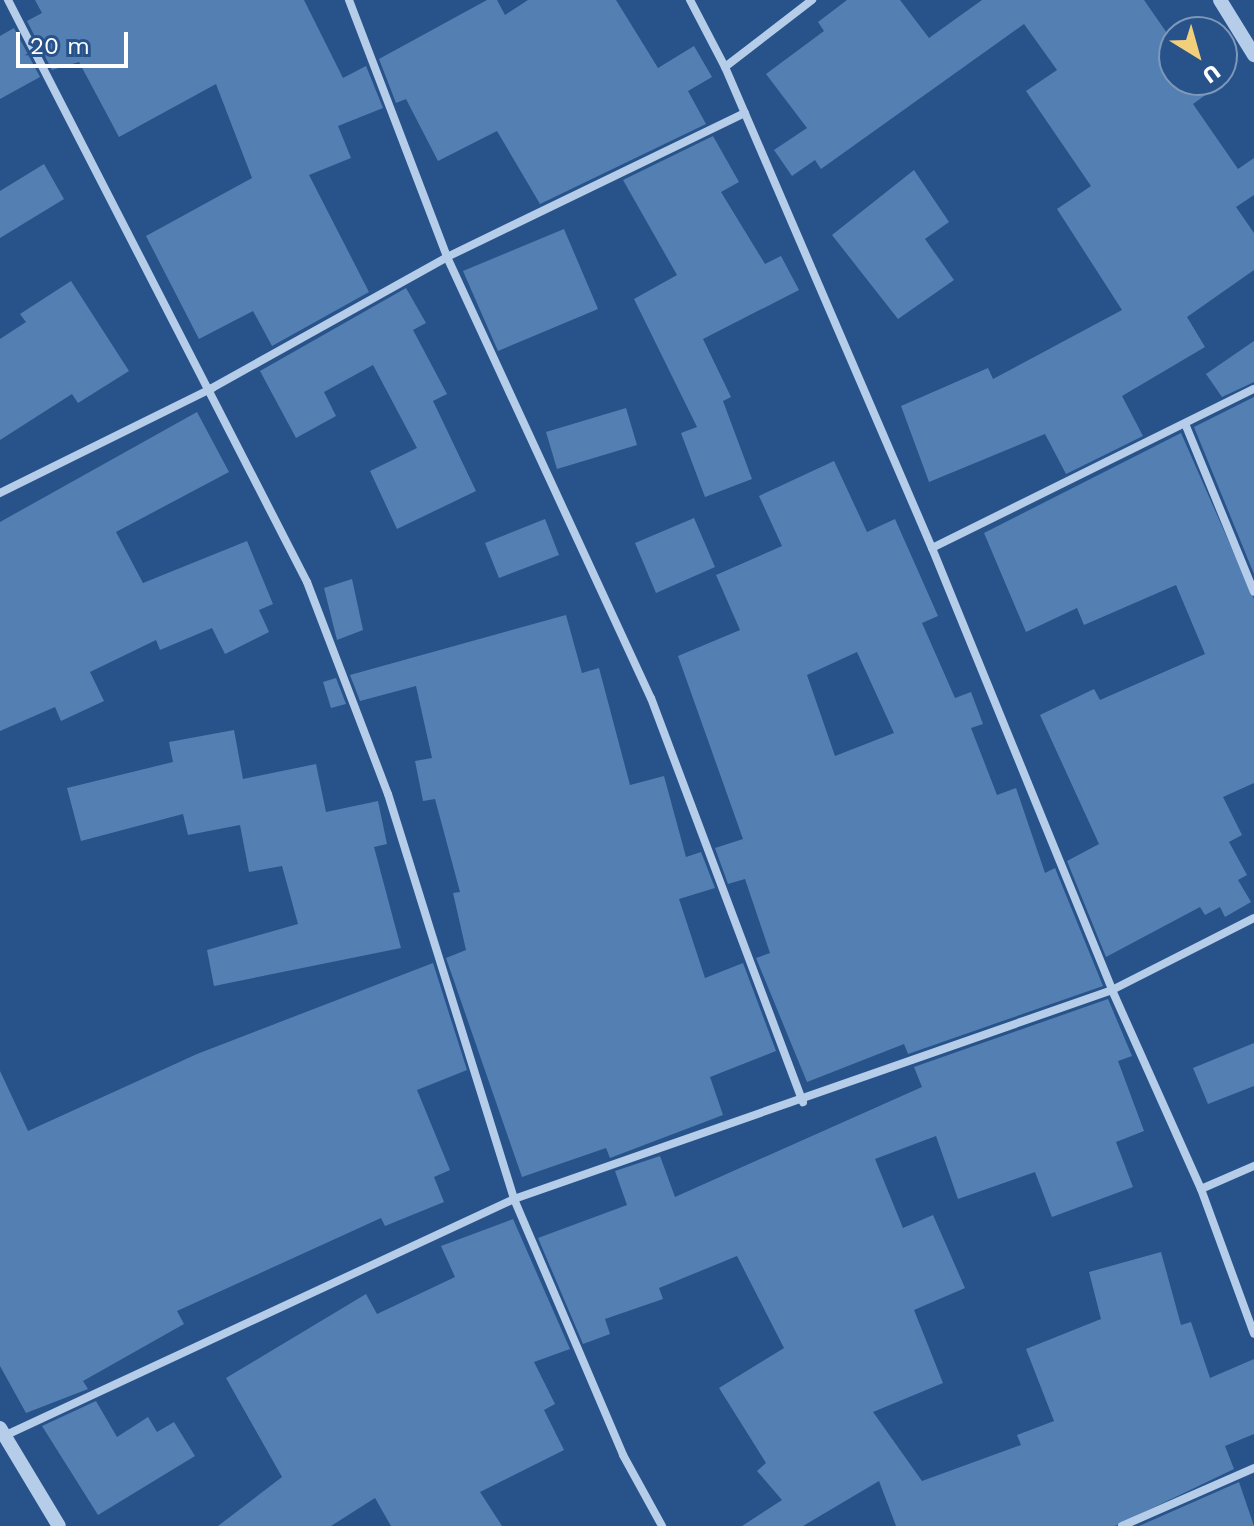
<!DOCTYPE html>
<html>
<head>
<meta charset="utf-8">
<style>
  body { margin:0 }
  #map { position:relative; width:1254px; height:1526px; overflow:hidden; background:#27538a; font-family:"Work Sans",sans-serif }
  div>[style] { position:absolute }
  .building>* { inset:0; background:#547fb2 }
  .minor>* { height:8px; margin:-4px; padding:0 4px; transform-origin:4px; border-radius:4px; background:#b5cde9 }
  .tertiary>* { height:14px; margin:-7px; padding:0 7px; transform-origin:7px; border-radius:7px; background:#b5cde9 }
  span { translate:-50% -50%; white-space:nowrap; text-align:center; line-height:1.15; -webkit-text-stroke:7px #27538a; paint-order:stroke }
  .north { position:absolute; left:1158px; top:16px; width:80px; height:80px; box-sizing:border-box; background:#27538a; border:2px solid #7d98b9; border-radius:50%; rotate:143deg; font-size:22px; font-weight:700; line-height:32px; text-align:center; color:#fff }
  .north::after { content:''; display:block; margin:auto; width:28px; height:36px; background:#f2cf7a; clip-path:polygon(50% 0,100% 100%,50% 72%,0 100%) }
  .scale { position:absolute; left:16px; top:32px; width:112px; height:36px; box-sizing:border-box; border:4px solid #fff; border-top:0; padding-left:10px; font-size:24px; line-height:28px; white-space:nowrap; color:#fff; -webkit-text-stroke:6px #27538a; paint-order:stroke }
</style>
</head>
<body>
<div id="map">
  <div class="building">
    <div style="clip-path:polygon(35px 0,304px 0,343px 78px,366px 66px,383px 108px,338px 126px,351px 158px,309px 175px,369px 292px,272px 346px,253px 311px,199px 339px,146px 236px,252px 178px,216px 84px,119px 137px,79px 62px,52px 70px,27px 21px,42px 13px)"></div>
    <div style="clip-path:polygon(487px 0,497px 0,505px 15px,528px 0,616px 0,658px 68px,694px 46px,712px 77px,688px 91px,706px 124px,540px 204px,497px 131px,438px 161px,406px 99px,396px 103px,379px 59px)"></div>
    <div style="clip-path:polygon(847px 0,900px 0,929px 38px,982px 0,1144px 0,1169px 36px,1174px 32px,1174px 80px,1209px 80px,1215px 88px,1193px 104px,1238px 169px,1254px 158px,1254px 195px,1236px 207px,1254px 233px,1254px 270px,1187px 317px,1205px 347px,1122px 396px,1143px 436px,1066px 474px,1045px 434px,929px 482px,901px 406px,988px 368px,993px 379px,1122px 310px,1057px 209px,1091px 186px,1026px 91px,1057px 70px,1024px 24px,821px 169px,815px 160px,792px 176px,774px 150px,807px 128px,766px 74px,824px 31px,818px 22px)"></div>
    <div style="clip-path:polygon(14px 28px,40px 77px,0 99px,0 36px)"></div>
    <div style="clip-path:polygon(713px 136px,739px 182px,721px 192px,765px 264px,781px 256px,799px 290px,703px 339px,731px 397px,723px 401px,752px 479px,705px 497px,681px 433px,697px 427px,634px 299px,677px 275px,623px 180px)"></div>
    <div style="clip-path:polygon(44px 164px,64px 199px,0 238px,0 191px)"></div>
    <div style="clip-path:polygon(914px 170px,949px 222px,925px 239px,954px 280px,898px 319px,832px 235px)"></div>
    <div style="clip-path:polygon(564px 229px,598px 309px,498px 351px,463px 271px)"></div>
    <div style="clip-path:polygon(71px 281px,129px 371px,78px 403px,72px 394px,0 440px,0 339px,26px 322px,20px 314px)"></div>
    <div style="clip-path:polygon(406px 288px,426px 323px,413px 330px,447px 394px,433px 401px,476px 491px,397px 529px,370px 471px,417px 448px,373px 365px,324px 392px,336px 416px,296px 438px,260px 371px)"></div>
    <div style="clip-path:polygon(1254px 341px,1254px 382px,1222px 397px,1206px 374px)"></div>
    <div style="clip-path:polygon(1254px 397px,1254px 574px,1194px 427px)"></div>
    <div style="clip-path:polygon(626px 408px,637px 445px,557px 469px,546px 432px)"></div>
    <div style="clip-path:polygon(197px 412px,229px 472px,116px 532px,143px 583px,247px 541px,273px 604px,259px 610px,269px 632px,225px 654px,212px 628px,160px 650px,156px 640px,90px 672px,104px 701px,61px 721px,55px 707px,0 731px,0 522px)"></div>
    <div style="clip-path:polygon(1181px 433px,1254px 599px,1254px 783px,1223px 797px,1242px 835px,1229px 842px,1247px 875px,1238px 880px,1251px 902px,1225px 917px,1220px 907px,1205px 915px,1200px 907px,1106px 957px,1067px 861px,1099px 844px,1040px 715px,1094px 689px,1100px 700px,1205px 654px,1176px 585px,1084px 625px,1077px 608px,1026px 632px,984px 533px)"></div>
    <div style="clip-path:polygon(evenodd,834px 461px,867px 532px,895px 519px,938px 616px,922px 623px,955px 698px,971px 692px,983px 724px,971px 728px,997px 795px,1016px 788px,1045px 873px,1055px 868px,1103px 986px,908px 1054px,904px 1044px,807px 1082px,756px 958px,770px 953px,745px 879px,728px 884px,715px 848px,743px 839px,678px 656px,740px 630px,716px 575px,782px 546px,759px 496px,834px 461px,857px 652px,894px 733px,835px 756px,807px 675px,857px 652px)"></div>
    <div style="clip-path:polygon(694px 518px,715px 567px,656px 593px,635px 543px)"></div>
    <div style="clip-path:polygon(545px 519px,559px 555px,499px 578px,485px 543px)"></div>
    <div style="clip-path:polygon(352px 579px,363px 630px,337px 640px,324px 588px)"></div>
    <div style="clip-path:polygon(566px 615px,582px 673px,599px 668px,630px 785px,664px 776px,686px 857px,701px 852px,715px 888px,679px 899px,705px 978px,743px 963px,776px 1051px,710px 1077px,723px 1115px,610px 1158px,606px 1148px,522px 1177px,446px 958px,466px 950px,453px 893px,460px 892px,435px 799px,423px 801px,415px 761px,432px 758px,416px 686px,360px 701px,350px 675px)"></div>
    <div style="clip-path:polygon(336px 678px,346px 704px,331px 708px,323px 682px)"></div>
    <div style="clip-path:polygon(234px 730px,243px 779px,316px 764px,326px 812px,378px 801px,387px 844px,374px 847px,401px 948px,214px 986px,207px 950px,298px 924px,282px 866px,249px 872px,240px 825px,188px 835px,183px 814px,81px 841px,67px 788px,173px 762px,169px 742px)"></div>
    <div style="clip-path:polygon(433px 963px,467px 1070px,417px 1090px,450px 1170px,434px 1177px,444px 1202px,385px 1226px,381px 1218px,177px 1311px,184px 1324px,83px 1381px,88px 1389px,26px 1413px,0 1366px,0 1071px,28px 1131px,197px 1054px)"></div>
    <div style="clip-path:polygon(1108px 999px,1132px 1056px,1118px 1061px,1144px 1131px,1116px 1142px,1133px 1187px,1052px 1217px,1035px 1172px,958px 1199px,936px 1136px,875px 1159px,903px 1228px,933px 1215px,965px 1288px,914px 1310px,943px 1383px,873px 1412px,922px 1481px,1021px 1445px,1017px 1435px,1054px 1421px,1026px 1349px,1101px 1319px,1089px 1272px,1161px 1252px,1181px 1325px,1191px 1322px,1210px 1378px,1254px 1359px,1254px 1434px,1225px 1446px,1234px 1469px,1115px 1526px,896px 1526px,879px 1481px,803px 1526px,742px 1526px,782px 1500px,757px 1471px,766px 1463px,719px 1388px,784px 1348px,737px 1256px,659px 1288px,663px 1299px,605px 1319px,610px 1334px,583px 1344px,538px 1238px,627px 1205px,615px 1171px,660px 1156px,675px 1197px,922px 1087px,914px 1067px)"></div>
    <div style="clip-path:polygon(1254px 1043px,1254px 1086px,1208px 1104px,1193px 1068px)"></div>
    <div style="clip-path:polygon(513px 1219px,570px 1349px,534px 1362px,555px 1404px,544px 1410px,564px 1450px,480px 1492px,502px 1526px,391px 1526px,375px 1498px,331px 1526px,218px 1526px,282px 1477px,226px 1378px,366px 1294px,377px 1314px,455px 1277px,441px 1246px)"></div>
    <div style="clip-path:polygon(96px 1401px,117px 1437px,148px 1417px,157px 1432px,174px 1422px,195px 1456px,98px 1515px,42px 1426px)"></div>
    <div style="clip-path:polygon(1239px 1482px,1254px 1526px,1139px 1526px)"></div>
  </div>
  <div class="minor">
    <div style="left:8px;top:0;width:654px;rotate:62.81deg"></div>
    <div style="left:307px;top:582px;width:227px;rotate:69.1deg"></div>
    <div style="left:388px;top:794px;width:424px;rotate:72.7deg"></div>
    <div style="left:514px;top:1199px;width:278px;rotate:66.9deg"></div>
    <div style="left:623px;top:1455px;width:81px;rotate:61.2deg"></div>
    <div style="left:349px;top:0;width:275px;rotate:69.1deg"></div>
    <div style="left:447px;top:257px;width:486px;rotate:65.2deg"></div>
    <div style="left:651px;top:698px;width:432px;rotate:69.4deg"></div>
    <div style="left:690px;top:0;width:76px;rotate:62.4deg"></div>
    <div style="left:725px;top:67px;width:524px;rotate:66.72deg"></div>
    <div style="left:932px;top:548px;width:477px;rotate:67.8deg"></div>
    <div style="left:1112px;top:990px;width:218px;rotate:65.9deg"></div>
    <div style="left:1201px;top:1189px;width:154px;rotate:69.9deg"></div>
    <div style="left:725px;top:67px;width:110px;rotate:-37.6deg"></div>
    <div style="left:1186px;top:426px;width:179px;rotate:67.7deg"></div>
    <div style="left:0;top:493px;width:237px;rotate:-26.3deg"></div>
    <div style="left:212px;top:388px;width:269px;rotate:-29.1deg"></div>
    <div style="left:447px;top:257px;width:331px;rotate:-25.8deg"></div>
    <div style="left:932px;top:548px;width:359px;rotate:-26.3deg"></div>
    <div style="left:1201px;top:1189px;width:58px;rotate:-23.5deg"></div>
    <div style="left:4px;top:1436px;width:562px;rotate:-24.92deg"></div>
    <div style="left:514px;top:1199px;width:633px;rotate:-19.26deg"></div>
    <div style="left:1112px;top:990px;width:159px;rotate:-26.9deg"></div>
    <div style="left:1122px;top:1526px;width:144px;rotate:-23.7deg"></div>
  </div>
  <div class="tertiary">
    <div style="left:1220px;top:0;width:65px;rotate:58.3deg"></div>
    <div style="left:0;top:1428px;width:114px;rotate:59deg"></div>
  </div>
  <div class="north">U</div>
  <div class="scale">20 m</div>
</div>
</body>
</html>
